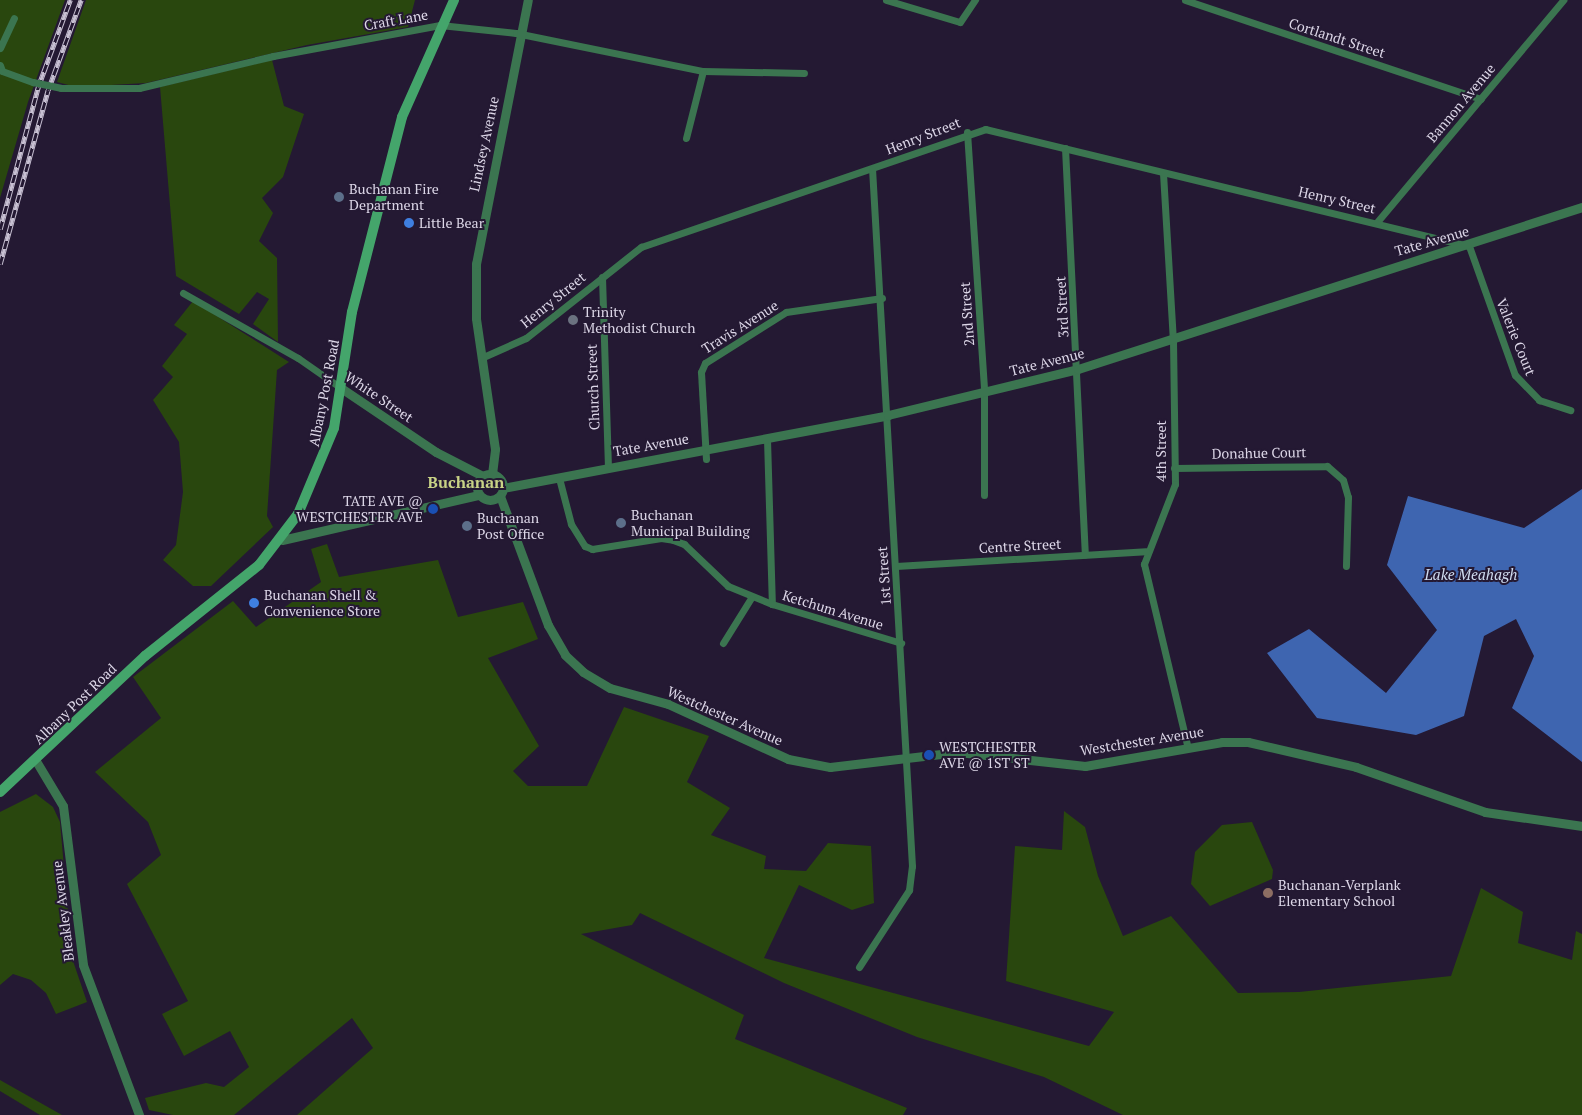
<!DOCTYPE html>
<html>
<head>
<meta charset="utf-8">
<style>
  body { margin:0 }
  #map { position:relative; width:1582px; height:1115px; overflow:hidden; background:#241933; font-family:"PT Serif",serif }
  div>[style] { position:absolute }
  .green>* { inset:0; background:#29470e }
  .water>* { inset:0; background:#3e65b0 }
  .minor>* { height:7px; margin:-3.5px; padding:0 3.5px; transform-origin:3.5px; border-radius:3.5px; background:#3b7550 }
  .tertiary>* { height:9px; margin:-4.5px; padding:0 4.5px; transform-origin:4.5px; border-radius:4.5px; background:#3b7550 }
  .tertiary>.ring { margin:-4.5px; padding:0; box-sizing:content-box; background:none; border:9px solid #3b7550; border-radius:50% }
  .secondary>* { height:10px; margin:-5px; padding:0 5px; transform-origin:5px; border-radius:5px; background:#44a56b }
  .rail>* { height:4.5px; margin-top:-2.25px; transform-origin:0; background:repeating-linear-gradient(90deg,#241933 0 8px,#c7c0d2 0 16px); box-sizing:border-box; border-block:1px solid #c7c0d2 }
  .minor-bridge>* { height:7px; margin:-3.5px; padding:0 3.5px; transform-origin:3.5px; border-radius:3.5px; background:#3b7550 }
  .dots>* { width:14px; height:14px; translate:-50% -50%; box-sizing:border-box; border:2px solid #241933; border-radius:50% }
  span { translate:-50% -50%; white-space:nowrap; text-align:center; line-height:1.15; -webkit-text-stroke:4px #241933; paint-order:stroke }
  .street-label { font-size:14px; color:#dcd6e7 }
  .poi-label { font-size:14px; color:#dcd6e7 }
  .left { translate:0 -50%; text-align:left }
  .right { translate:-100% -50%; text-align:right }
  .water-label { font-size:15px; color:#cfdbef; font-style:italic }
  .quarter-label { font-size:16px; color:#c9d386; font-weight:700 }
</style>
</head>
<body>
<div id="map">
  <div class="green">
    <div style="clip-path:polygon(0 0,65px 0,28px 102px,0 198px)"></div>
    <div style="clip-path:polygon(86px 0,415px 0,408px 27px,307px 45px,146px 83px,76px 87px,57px 82px)"></div>
    <div style="clip-path:polygon(272px 60px,284px 106px,304px 114px,283px 177px,262px 198px,273px 213px,259px 241px,277px 258px,278px 342px,253px 324px,269px 299px,257px 292px,239px 314px,176px 276px,160px 87px)"></div>
    <div style="clip-path:polygon(193px 301px,289px 362px,277px 370px,267px 516px,273px 527px,211px 586px,193px 586px,163px 560px,176px 545px,183px 492px,179px 442px,153px 400px,173px 377px,162px 366px,187px 334px,174px 325px)"></div>
    <div style="clip-path:polygon(327px 544px,339px 577px,438px 560px,458px 617px,523px 602px,538px 639px,488px 658px,539px 746px,513px 771px,528px 786px,587px 786px,624px 707px,709px 736px,687px 782px,730px 808px,711px 835px,766px 856px,764px 869px,806px 871px,828px 843px,871px 846px,874px 903px,852px 910px,799px 885px,764px 958px,1089px 1046px,1114px 1012px,1006px 981px,1015px 846px,1062px 850px,1064px 811px,1085px 827px,1098px 876px,1123px 936px,1171px 916px,1238px 993px,1299px 992px,1451px 976px,1481px 888px,1523px 912px,1518px 943px,1572px 960px,1576px 931px,1582px 934px,1582px 1115px,1123px 1115px,1044px 1077px,917px 1037px,784px 983px,640px 913px,632px 925px,581px 934px,744px 1015px,735px 1039px,907px 1108px,903px 1115px,297px 1115px,373px 1048px,352px 1018px,234px 1115px,173px 1115px,149px 1110px,145px 1098px,206px 1083px,224px 1087px,249px 1067px,230px 1031px,184px 1056px,162px 1014px,188px 1001px,127px 884px,161px 855px,148px 822px,95px 772px,161px 718px,133px 677px,233px 601px,256px 627px,321px 582px,311px 549px)"></div>
    <div style="clip-path:polygon(36px 794px,53px 807px,60px 822px,72px 958px,87px 1002px,56px 1014px,46px 993px,31px 980px,13px 974px,0 985px,0 812px)"></div>
    <div style="clip-path:polygon(1252px 822px,1273px 870px,1272px 879px,1210px 906px,1191px 884px,1195px 852px,1222px 825px)"></div>
    <div style="clip-path:polygon(0 1080px,23px 1093px,62px 1115px,40px 1115px,0 1091px)"></div>
  </div>
  <div class="water">
    <div style="clip-path:polygon(1582px 489px,1582px 762px,1512px 708px,1534px 656px,1516px 619px,1484px 636px,1464px 716px,1416px 735px,1317px 718px,1267px 653px,1309px 629px,1386px 693px,1437px 630px,1387px 565px,1408px 496px,1524px 528px)"></div>
  </div>
  <div class="minor">
    <div style="left:886px;top:0;width:77px;rotate:16.6deg"></div>
    <div style="left:960px;top:22px;width:27px;rotate:-56deg"></div>
    <div style="left:1185px;top:0;width:312px;rotate:18.5deg"></div>
    <div style="left:0;top:48px;width:33px;rotate:-65deg"></div>
    <div style="left:0;top:65px;width:6px;rotate:72deg"></div>
    <div style="left:2px;top:71px;width:33px;rotate:20deg"></div>
    <div style="left:61px;top:88px;width:78px"></div>
    <div style="left:139px;top:88px;width:138px;rotate:-13.4deg"></div>
    <div style="left:273px;top:56px;width:170px;rotate:-10.5deg"></div>
    <div style="left:440px;top:25px;width:76px;rotate:6deg"></div>
    <div style="left:516px;top:33px;width:191px;rotate:11.5deg"></div>
    <div style="left:703px;top:71px;width:101px;rotate:1.1deg"></div>
    <div style="left:967px;top:132px;width:260px;rotate:86.2deg"></div>
    <div style="left:984px;top:391px;width:104px;rotate:90deg"></div>
    <div style="left:686px;top:138px;width:69px;rotate:-75.8deg"></div>
    <div style="left:1065px;top:148px;width:407px;rotate:87.2deg"></div>
    <div style="left:1163px;top:173px;width:167px;rotate:86.6deg"></div>
    <div style="left:1173px;top:340px;width:144px;rotate:89.2deg"></div>
    <div style="left:1175px;top:484px;width:86px;rotate:111.2deg"></div>
    <div style="left:1144px;top:564px;width:189px;rotate:76.6deg"></div>
    <div style="left:1377px;top:222px;width:290px;rotate:-50deg"></div>
    <div style="left:602px;top:277px;width:190px;rotate:88.2deg"></div>
    <div style="left:183px;top:293px;width:132px;rotate:29.5deg"></div>
    <div style="left:298px;top:358px;width:52px;rotate:34.9deg"></div>
    <div style="left:481px;top:358px;width:49px;rotate:-24deg"></div>
    <div style="left:526px;top:338px;width:147px;rotate:-38.4deg"></div>
    <div style="left:641px;top:247px;width:364px;rotate:-18.9deg"></div>
    <div style="left:985px;top:129px;width:498px;rotate:13.6deg"></div>
    <div style="left:1469px;top:246px;width:137px;rotate:70.4deg"></div>
    <div style="left:1515px;top:375px;width:35px;rotate:46deg"></div>
    <div style="left:1539px;top:400px;width:33px;rotate:18deg"></div>
    <div style="left:767px;top:439px;width:165px;rotate:88.3deg"></div>
    <div style="left:772px;top:604px;width:135px;rotate:16.8deg"></div>
    <div style="left:706px;top:459px;width:87px;rotate:-93.3deg"></div>
    <div style="left:701px;top:372px;width:10px;rotate:-66deg"></div>
    <div style="left:705px;top:363px;width:96px;rotate:-32.2deg"></div>
    <div style="left:786px;top:312px;width:97px;rotate:-8.3deg"></div>
    <div style="left:1174px;top:468px;width:153px;rotate:-0.7deg"></div>
    <div style="left:1327px;top:466px;width:21px;rotate:41deg"></div>
    <div style="left:1343px;top:480px;width:18px;rotate:74deg"></div>
    <div style="left:1348px;top:497px;width:69px;rotate:91.7deg"></div>
    <div style="left:559px;top:478px;width:48px;rotate:75.4deg"></div>
    <div style="left:571px;top:524px;width:26px;rotate:58deg"></div>
    <div style="left:585px;top:546px;width:8px;rotate:23deg"></div>
    <div style="left:592px;top:549px;width:70px;rotate:-9.1deg"></div>
    <div style="left:661px;top:538px;width:12px;rotate:9deg"></div>
    <div style="left:673px;top:540px;width:12px;rotate:20deg"></div>
    <div style="left:684px;top:544px;width:61px;rotate:43.7deg"></div>
    <div style="left:728px;top:586px;width:48px;rotate:22.2deg"></div>
    <div style="left:896px;top:566px;width:250px;rotate:-3.4deg"></div>
    <div style="left:723px;top:643px;width:53px;rotate:-58.1deg"></div>
    <div style="left:859px;top:967px;width:92px;rotate:-57deg"></div>
    <div style="left:909px;top:890px;width:24px;rotate:-83deg"></div>
    <div style="left:912px;top:866px;width:698px;rotate:-93.28deg"></div>
  </div>
  <div class="tertiary">
    <div style="left:341px;top:388px;width:115px;rotate:34deg"></div>
    <div style="left:436px;top:452px;width:53px;rotate:27.1deg"></div>
    <div class="ring" style="left:477px;top:474px;width:17px;height:17px"></div>
    <div style="left:492px;top:474px;width:25px;rotate:-83deg"></div>
    <div style="left:495px;top:449px;width:132px;rotate:-98.3deg"></div>
    <div style="left:476px;top:318px;width:54px;rotate:-90deg"></div>
    <div style="left:476px;top:264px;width:269px;rotate:-78.9deg"></div>
    <div style="left:503px;top:488px;width:392px;rotate:-10.7deg"></div>
    <div style="left:888px;top:415px;width:195px;rotate:-13.6deg"></div>
    <div style="left:1078px;top:369px;width:529px;rotate:-17.82deg"></div>
    <div style="left:500px;top:496px;width:138px;rotate:69.6deg"></div>
    <div style="left:548px;top:625px;width:34px;rotate:60deg"></div>
    <div style="left:565px;top:655px;width:25px;rotate:43deg"></div>
    <div style="left:583px;top:672px;width:31px;rotate:31deg"></div>
    <div style="left:610px;top:688px;width:60px;rotate:15.4deg"></div>
    <div style="left:668px;top:704px;width:132px;rotate:24.6deg"></div>
    <div style="left:788px;top:759px;width:43px;rotate:10.8deg"></div>
    <div style="left:830px;top:767px;width:129px;rotate:-6.7deg"></div>
    <div style="left:958px;top:752px;width:128px;rotate:6.3deg"></div>
    <div style="left:1085px;top:766px;width:139px;rotate:-9.9deg"></div>
    <div style="left:1222px;top:742px;width:26px"></div>
    <div style="left:1248px;top:742px;width:111px;rotate:13deg"></div>
    <div style="left:1356px;top:767px;width:137px;rotate:19.2deg"></div>
    <div style="left:1485px;top:812px;width:98px;rotate:8.2deg"></div>
    <div style="left:282px;top:540px;width:202px;rotate:-12.9deg"></div>
    <div style="left:36px;top:761px;width:52px;rotate:59deg"></div>
    <div style="left:63px;top:806px;width:160px;rotate:82.8deg"></div>
    <div style="left:83px;top:965px;width:160px;rotate:69.5deg"></div>
  </div>
  <div class="secondary">
    <div style="left:0;top:792px;width:199px;rotate:-43.2deg"></div>
    <div style="left:145px;top:656px;width:146px;rotate:-38.6deg"></div>
    <div style="left:259px;top:565px;width:64px;rotate:-52.6deg"></div>
    <div style="left:298px;top:514px;width:93px;rotate:-67.3deg"></div>
    <div style="left:334px;top:428px;width:117px;rotate:-81.2deg"></div>
    <div style="left:352px;top:312px;width:201px;rotate:-75.6deg"></div>
    <div style="left:402px;top:117px;width:128px;rotate:-66deg"></div>
  </div>
  <div class="rail">
    <div style="left:0;top:229px;width:147px;rotate:-75deg"></div>
    <div style="left:38px;top:87px;width:93px;rotate:-69.8deg"></div>
    <div style="left:0;top:264px;width:180px;rotate:-74.6deg"></div>
    <div style="left:48px;top:90px;width:96px;rotate:-69.9deg"></div>
  </div>
  <div class="minor-bridge">
    <div style="left:33px;top:82px;width:29px;rotate:12deg"></div>
  </div>
  <div class="dots">
    <div style="left:339px;top:197px;background:#5c6f8a"></div>
    <div style="left:409px;top:223px;background:#3f7fe0"></div>
    <div style="left:573px;top:320px;background:#6b7280"></div>
    <div style="left:433px;top:509px;background:#1a4fb4"></div>
    <div style="left:621px;top:523px;background:#5c6f8a"></div>
    <div style="left:467px;top:526px;background:#5c6f8a"></div>
    <div style="left:254px;top:603px;background:#3f7fe0"></div>
    <div style="left:929px;top:755px;background:#1a4fb4"></div>
    <div style="left:1268px;top:893px;background:#8d6e63"></div>
  </div>
  <div class="street-label">
    <span style="left:396px;top:20px;rotate:-10deg">Craft Lane</span>
    <span style="left:1337px;top:38px;rotate:18deg">Cortlandt Street</span>
    <span style="left:1461px;top:103px;rotate:-50deg">Bannon Avenue</span>
    <span style="left:923px;top:136px;rotate:-21deg">Henry Street</span>
    <span style="left:484px;top:144px;rotate:-78deg">Lindsey Avenue</span>
    <span style="left:1337px;top:200px;rotate:13deg">Henry Street</span>
    <span style="left:1432px;top:241px;rotate:-16deg">Tate Avenue</span>
    <span style="left:553px;top:300px;rotate:-39deg">Henry Street</span>
    <span style="left:1062px;top:307px;rotate:-93deg">3rd Street</span>
    <span style="left:967px;top:314px;rotate:-94deg">2nd Street</span>
    <span style="left:740px;top:327px;rotate:-32deg">Travis Avenue</span>
    <span style="left:1516px;top:337px;rotate:68deg">Valerie Court</span>
    <span style="left:1047px;top:362px;rotate:-14deg">Tate Avenue</span>
    <span style="left:593px;top:387px;rotate:-92deg">Church Street</span>
    <span style="left:324px;top:393px;rotate:-79deg">Albany Post Road</span>
    <span style="left:379px;top:397px;rotate:34deg">White Street</span>
    <span style="left:651px;top:445px;rotate:-10deg">Tate Avenue</span>
    <span style="left:1161px;top:451px;rotate:-90deg">4th Street</span>
    <span style="left:1259px;top:453px;rotate:-1deg">Donahue Court</span>
    <span style="left:1020px;top:546px;rotate:-3deg">Centre Street</span>
    <span style="left:884px;top:576px;rotate:-94deg">1st Street</span>
    <span style="left:833px;top:610px;rotate:17deg">Ketchum Avenue</span>
    <span style="left:75px;top:704px;rotate:-44deg">Albany Post Road</span>
    <span style="left:725px;top:716px;rotate:24deg">Westchester Avenue</span>
    <span style="left:1142px;top:741px;rotate:-9deg">Westchester Avenue</span>
    <span style="left:63px;top:911px;rotate:-97deg">Bleakley Avenue</span>
  </div>
  <div class="poi-label">
    <span class="left" style="left:349px;top:197px">Buchanan Fire<br>Department</span>
    <span class="left" style="left:419px;top:223px">Little Bear</span>
    <span class="left" style="left:583px;top:320px">Trinity<br>Methodist Church</span>
    <span class="right" style="left:423px;top:509px">TATE AVE @<br>WESTCHESTER AVE</span>
    <span class="left" style="left:631px;top:523px">Buchanan<br>Municipal Building</span>
    <span class="left" style="left:477px;top:526px">Buchanan<br>Post Office</span>
    <span class="left" style="left:264px;top:603px">Buchanan Shell &amp;<br>Convenience Store</span>
    <span class="left" style="left:939px;top:755px">WESTCHESTER<br>AVE @ 1ST ST</span>
    <span class="left" style="left:1278px;top:893px">Buchanan-Verplank<br>Elementary School</span>
  </div>
  <div class="water-label">
    <span style="left:1471px;top:575px">Lake Meahagh</span>
  </div>
  <div class="quarter-label">
    <span style="left:466px;top:482px">Buchanan</span>
  </div>
</div>
</body>
</html>
